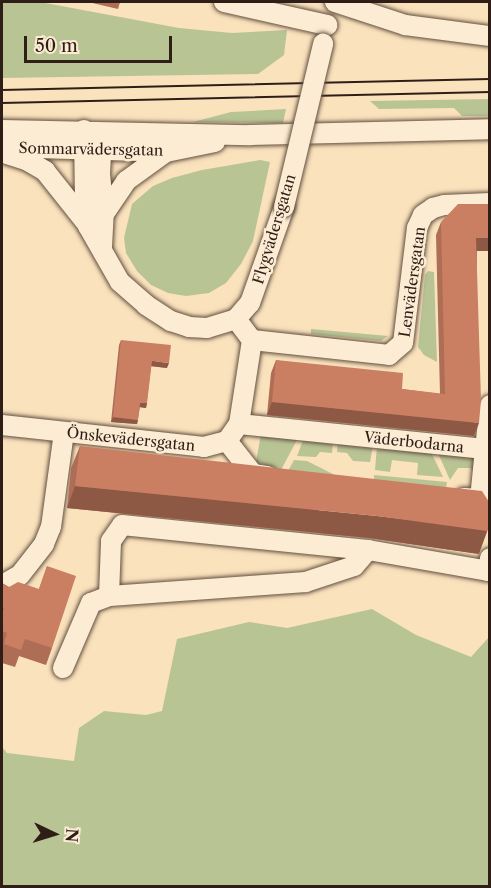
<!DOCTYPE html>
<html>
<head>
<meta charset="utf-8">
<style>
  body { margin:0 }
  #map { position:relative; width:491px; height:888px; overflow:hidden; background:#fae2bc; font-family:"Libre Caslon Text",serif }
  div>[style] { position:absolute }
  .green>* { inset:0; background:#b9c495 }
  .roads { filter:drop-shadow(0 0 2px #624f40) drop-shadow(0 0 2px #624f40) }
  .minor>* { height:20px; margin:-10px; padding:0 10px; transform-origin:10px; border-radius:10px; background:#fcecd3 }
  .tram>* { height:1.5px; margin:-0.75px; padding:0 0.75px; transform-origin:0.75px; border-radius:0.75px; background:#2f1e17 }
  .bridges { filter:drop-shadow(0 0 2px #624f40) drop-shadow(0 0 2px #624f40) }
  .minor-bridge>* { height:20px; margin:-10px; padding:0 10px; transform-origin:10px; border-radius:10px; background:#fcecd3 }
  .wall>* { inset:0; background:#ae6d55 }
  .shaded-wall>* { inset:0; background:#8d5945 }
  .building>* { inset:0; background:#ca7f63 }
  span { translate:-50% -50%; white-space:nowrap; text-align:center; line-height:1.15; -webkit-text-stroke:5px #fcecd3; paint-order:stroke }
  .street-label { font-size:15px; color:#2f1e17 }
  .frame { position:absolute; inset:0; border:3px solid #2f1e17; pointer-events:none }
  .north { position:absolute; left:24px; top:804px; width:60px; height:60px; -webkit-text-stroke:4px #fcecd3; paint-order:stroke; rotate:94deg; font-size:16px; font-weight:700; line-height:24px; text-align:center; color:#2f1e17 }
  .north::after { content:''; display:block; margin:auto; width:21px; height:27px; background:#2f1e17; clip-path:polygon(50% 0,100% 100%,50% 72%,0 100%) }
  .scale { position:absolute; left:24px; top:36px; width:148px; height:27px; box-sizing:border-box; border:3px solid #2f1e17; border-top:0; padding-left:8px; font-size:18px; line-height:21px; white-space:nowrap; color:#2f1e17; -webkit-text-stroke:4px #fcecd3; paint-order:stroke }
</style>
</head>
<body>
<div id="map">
  <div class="green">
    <div style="clip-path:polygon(2px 2px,40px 2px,179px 28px,232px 33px,287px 30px,284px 55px,258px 74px,2px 78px)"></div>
    <div style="clip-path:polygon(489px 99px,489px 116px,462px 116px,454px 108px,379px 109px,370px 101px)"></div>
    <div style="clip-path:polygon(286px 109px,283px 123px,193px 122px,231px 112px)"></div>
    <div style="clip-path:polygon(260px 160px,270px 162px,253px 241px,241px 264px,226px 283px,209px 293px,186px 296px,168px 293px,151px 285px,137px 271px,126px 253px,124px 238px,132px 204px,153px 186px,172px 178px,202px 170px)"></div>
    <div style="clip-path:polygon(428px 271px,434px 272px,437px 362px,424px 355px,418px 347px,425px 275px)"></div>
    <div style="clip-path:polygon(311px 329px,388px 336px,381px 341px,311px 334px)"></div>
    <div style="clip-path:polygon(261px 434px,299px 436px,281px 470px,256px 462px)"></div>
    <div style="clip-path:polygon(304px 438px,333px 441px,332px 453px,320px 452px,316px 457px,297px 456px)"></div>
    <div style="clip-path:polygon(338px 442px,373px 445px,370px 462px,353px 461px,347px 453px,337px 452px)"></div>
    <div style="clip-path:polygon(377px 446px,431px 452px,443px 477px,417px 475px,418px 463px,392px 460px,390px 472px,375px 470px)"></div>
    <div style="clip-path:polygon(437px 451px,476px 454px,475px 475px,471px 483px,474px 472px,470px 468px,458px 468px,450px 480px)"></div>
    <div style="clip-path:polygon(294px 460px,307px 461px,335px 475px,288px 471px)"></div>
    <div style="clip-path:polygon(374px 475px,447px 482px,446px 488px,374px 481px)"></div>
    <div style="clip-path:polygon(372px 609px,416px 635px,471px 657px,489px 637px,489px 886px,2px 886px,2px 747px,7px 753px,74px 761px,79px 728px,104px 711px,146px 715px,162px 711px,177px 639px,249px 622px,287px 628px)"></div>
  </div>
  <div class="roads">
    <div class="minor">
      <div style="left:224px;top:2px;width:106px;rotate:12.6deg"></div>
      <div style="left:335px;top:2px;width:74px;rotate:18.2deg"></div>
      <div style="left:405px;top:25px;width:86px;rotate:7.4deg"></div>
      <div style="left:2px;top:130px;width:248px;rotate:1.2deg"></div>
      <div style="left:250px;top:135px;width:240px;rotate:-1.4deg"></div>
      <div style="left:84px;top:130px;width:73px;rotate:89.2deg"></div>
      <div style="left:85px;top:203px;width:23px;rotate:83deg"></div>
      <div style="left:88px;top:226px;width:64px;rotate:60.3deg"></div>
      <div style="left:120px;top:282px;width:35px;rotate:41deg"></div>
      <div style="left:146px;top:305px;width:30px;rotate:33deg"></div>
      <div style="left:171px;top:321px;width:19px;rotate:18deg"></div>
      <div style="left:189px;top:327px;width:18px;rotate:3deg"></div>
      <div style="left:207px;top:328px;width:30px;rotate:-17deg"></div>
      <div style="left:236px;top:319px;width:21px;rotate:-49deg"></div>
      <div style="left:250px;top:303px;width:102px;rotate:-70.5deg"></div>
      <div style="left:2px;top:147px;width:164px;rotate:1.7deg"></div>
      <div style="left:166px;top:152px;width:50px;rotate:-11.5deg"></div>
      <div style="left:7px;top:154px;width:22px;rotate:18deg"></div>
      <div style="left:28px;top:161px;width:20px;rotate:30deg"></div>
      <div style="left:45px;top:171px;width:69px;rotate:51.5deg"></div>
      <div style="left:104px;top:214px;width:40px;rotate:-56deg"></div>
      <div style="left:126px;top:181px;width:49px;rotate:-35.9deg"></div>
      <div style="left:102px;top:247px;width:33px;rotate:-87deg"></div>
      <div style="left:104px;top:214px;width:40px;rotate:-95.7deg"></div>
      <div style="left:100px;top:174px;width:35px;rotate:-87deg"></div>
      <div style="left:236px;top:319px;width:26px;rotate:53deg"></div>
      <div style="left:252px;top:340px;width:138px;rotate:6.2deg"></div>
      <div style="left:389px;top:355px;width:18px;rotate:-41deg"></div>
      <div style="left:403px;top:343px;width:116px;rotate:-83.1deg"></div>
      <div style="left:417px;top:228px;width:14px;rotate:-65deg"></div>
      <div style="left:423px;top:215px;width:12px;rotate:-35deg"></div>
      <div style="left:433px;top:208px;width:11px;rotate:-15deg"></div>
      <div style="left:444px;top:205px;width:46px;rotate:-2.5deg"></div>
      <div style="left:239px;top:424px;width:247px;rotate:5.8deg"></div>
      <div style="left:485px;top:449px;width:50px;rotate:95.7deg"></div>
      <div style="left:480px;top:499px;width:16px;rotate:-176deg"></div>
      <div style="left:2px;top:425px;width:203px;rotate:6.2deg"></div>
      <div style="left:204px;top:447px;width:24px;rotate:-15deg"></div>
      <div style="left:227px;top:441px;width:21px;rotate:-55deg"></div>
      <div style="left:239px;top:424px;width:85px;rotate:-81.2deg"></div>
      <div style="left:227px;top:441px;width:42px;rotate:51.8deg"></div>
      <div style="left:253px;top:474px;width:15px;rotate:8deg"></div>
      <div style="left:485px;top:449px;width:44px;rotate:-83.5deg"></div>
      <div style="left:368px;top:550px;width:21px;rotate:131deg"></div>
      <div style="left:354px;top:566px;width:51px;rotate:161.6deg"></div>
      <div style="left:306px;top:582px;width:197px;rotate:175.9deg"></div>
      <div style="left:109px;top:596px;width:55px;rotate:-87.9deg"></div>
      <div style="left:111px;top:541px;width:19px;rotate:-55deg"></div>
      <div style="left:122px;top:525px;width:247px;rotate:5.8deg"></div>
      <div style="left:368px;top:550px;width:122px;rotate:9.9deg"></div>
      <div style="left:488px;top:571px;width:13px;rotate:-81deg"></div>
      <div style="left:2px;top:592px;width:10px;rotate:-66deg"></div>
      <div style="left:6px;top:583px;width:16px;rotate:-30deg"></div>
      <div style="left:20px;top:575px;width:39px;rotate:-52deg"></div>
      <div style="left:44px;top:544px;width:18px;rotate:-68deg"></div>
      <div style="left:51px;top:527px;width:96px;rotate:-82.2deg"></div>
      <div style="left:63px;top:668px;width:71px;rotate:-66.7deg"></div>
      <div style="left:91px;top:603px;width:19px;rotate:-21deg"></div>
    </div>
  </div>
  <div class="tram">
    <div style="left:2px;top:90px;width:488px;rotate:-1.3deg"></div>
    <div style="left:2px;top:103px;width:488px;rotate:-1.3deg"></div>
  </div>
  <div class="bridges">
    <div class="minor-bridge">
      <div style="left:284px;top:207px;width:168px;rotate:-76.5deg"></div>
    </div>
  </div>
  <div class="wall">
    <div style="clip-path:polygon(88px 2px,120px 2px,118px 9px)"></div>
    <div style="clip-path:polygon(441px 222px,477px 251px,474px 436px,267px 415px,271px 373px,276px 360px,402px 389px,440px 394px,436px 235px)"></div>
    <div style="clip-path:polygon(121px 340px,167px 368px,151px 366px,146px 408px,140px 407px,137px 424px,111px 422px,119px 345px)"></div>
    <div style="clip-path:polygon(80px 446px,479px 554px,369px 538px,67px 508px,71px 468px)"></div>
    <div style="clip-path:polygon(47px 566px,52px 648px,46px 665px,19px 656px,15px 667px,2px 663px,2px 583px,9px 587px,39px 589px)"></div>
  </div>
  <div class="shaded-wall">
    <div style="clip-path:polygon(476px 238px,489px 238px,489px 251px,471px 251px)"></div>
    <div style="clip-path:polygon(152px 361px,169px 363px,167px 368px,150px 366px)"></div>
    <div style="clip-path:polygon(272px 402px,479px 423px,474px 436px,267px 415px)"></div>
    <div style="clip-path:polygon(140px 403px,147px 403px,146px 408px,139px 407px)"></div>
    <div style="clip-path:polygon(113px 417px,138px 420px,137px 424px,111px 422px)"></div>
    <div style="clip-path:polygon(75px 486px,377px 516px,488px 529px,479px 554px,369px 538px,67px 508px)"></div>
  </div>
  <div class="building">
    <div style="clip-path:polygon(109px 2px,120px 2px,120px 4px)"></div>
    <div style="clip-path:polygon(458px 204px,489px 204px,489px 238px,476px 238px,481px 400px,479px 423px,272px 402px,276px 360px,403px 373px,402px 389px,445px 394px,441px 222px)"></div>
    <div style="clip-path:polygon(121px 340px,171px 345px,169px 363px,152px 361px,147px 403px,140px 403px,138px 420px,113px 417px)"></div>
    <div style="clip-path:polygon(80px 446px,482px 491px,489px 502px,488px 529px,487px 531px,377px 516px,75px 486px)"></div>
    <div style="clip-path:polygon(47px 566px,76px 576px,52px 648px,25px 639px,21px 650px,4px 644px,7px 633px,2px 631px,2px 615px,4px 608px,2px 608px,2px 583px,9px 587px,18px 582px,39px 589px)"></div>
  </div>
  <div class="street-label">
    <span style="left:91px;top:149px;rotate:1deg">Sommarvädersgatan</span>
    <span style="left:274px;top:229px;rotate:-73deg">Flygvädersgatan</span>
    <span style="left:412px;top:282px;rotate:-82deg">Lenvädersgatan</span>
    <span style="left:131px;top:439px;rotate:6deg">Önskevädersgatan</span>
    <span style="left:414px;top:442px;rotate:6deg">Väderbodarna</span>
  </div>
  <div class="frame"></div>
  <div class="north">N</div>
  <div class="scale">50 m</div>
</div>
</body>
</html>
